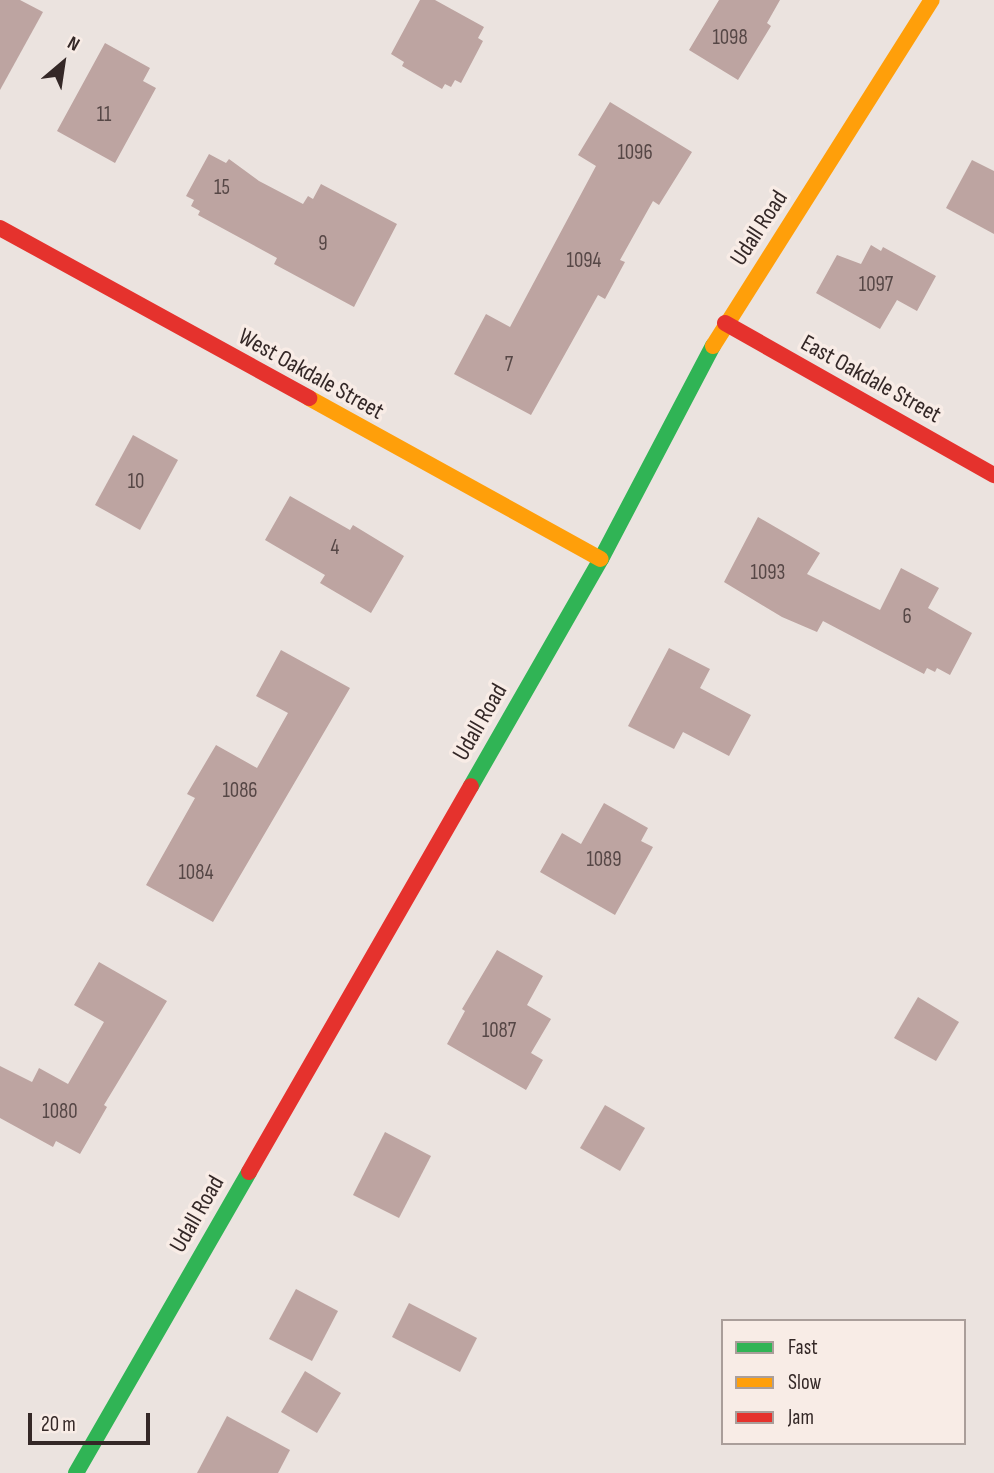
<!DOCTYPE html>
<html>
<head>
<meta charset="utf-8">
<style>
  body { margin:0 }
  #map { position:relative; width:994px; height:1473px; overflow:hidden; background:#ebe3df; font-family:"Sofia Sans Condensed",sans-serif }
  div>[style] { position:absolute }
  .building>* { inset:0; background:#bda4a1 }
  .fast>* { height:16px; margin:-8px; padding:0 8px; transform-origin:8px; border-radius:8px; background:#30b455 }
  .slow>* { height:16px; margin:-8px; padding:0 8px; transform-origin:8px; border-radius:8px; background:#ff9f0a }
  .jam>* { height:16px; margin:-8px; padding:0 8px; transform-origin:8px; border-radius:8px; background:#e5322d }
  span { translate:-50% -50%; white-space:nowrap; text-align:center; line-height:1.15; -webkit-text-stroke:7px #f8ece6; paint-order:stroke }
  .number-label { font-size:21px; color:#564746 }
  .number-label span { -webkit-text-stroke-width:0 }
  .street-label { font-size:24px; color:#342827 }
  .legend { position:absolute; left:721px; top:1319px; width:245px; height:126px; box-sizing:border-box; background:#f8ece6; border:2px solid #aa9e9a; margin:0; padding:9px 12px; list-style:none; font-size:21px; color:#342827 }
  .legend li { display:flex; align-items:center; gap:14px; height:35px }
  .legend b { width:35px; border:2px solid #aa9e9a }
  .north { position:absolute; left:28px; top:28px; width:70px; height:70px; -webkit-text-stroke:5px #f8ece6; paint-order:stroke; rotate:29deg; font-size:19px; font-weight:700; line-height:28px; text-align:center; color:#342827 }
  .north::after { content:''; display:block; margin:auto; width:24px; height:32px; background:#342827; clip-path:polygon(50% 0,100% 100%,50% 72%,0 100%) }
  .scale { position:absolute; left:28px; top:1413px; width:122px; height:32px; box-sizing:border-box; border:4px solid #342827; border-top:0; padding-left:9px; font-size:21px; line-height:24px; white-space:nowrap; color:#342827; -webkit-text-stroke:5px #f8ece6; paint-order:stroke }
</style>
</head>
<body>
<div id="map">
  <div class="building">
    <div style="clip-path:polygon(0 0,20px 0,43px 12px,0 90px)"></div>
    <div style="clip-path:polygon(420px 0,435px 0,484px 27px,478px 38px,483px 41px,461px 83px,455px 80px,451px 87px,445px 84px,442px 89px,402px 66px,404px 62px,391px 54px)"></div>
    <div style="clip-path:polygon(719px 0,780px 0,767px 23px,771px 26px,738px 80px,689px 50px)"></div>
    <div style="clip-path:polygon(105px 43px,150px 68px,143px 81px,156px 88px,115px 163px,57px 131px)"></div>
    <div style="clip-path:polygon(610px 102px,692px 152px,659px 205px,653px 201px,620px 260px,625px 262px,605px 299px,598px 295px,531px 415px,454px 374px,486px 314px,510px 327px,596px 166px,578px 155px)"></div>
    <div style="clip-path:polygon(209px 154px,226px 163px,229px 159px,259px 181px,303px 204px,308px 196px,313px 199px,321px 184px,397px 224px,354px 307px,274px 264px,277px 258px,198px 215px,200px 211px,191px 206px,194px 200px,186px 196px)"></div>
    <div style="clip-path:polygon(972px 160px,994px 171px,994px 234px,946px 208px)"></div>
    <div style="clip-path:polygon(871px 245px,881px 251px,883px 247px,936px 276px,917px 311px,897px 300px,880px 329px,816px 293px,837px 255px,861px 264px)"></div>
    <div style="clip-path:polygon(133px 435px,178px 460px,140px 530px,95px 505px)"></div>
    <div style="clip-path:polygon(290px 496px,350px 530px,353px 525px,404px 556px,371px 613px,320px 583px,325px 575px,265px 540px)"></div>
    <div style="clip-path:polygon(758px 517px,820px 553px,807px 574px,880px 610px,901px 568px,939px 588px,928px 608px,972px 633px,950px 675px,937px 668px,935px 672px,927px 668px,924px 674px,823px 621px,817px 632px,782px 617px,724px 582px)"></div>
    <div style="clip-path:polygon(669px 648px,710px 669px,700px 688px,751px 715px,729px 756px,683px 732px,674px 749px,628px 726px)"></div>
    <div style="clip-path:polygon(281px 650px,350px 688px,213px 922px,146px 885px,195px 798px,187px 794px,216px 745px,257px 768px,288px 713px,256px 696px)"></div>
    <div style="clip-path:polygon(604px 803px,648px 828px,641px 841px,653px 847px,615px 915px,540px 872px,562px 833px,581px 844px)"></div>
    <div style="clip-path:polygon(497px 950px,543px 976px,527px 1005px,551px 1019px,531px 1053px,543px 1060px,526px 1090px,447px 1044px,465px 1011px,462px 1009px)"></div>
    <div style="clip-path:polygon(99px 962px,167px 1001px,104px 1105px,107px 1107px,80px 1154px,56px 1141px,53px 1147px,0 1118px,0 1066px,32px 1082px,39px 1068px,68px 1084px,104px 1022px,74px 1005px)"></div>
    <div style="clip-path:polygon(918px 997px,959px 1022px,936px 1061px,894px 1038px)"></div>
    <div style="clip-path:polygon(605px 1105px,645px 1128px,620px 1171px,580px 1148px)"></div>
    <div style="clip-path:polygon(385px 1132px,431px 1156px,399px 1218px,353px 1195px)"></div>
    <div style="clip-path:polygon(296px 1289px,338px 1311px,312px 1361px,269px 1339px)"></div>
    <div style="clip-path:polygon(409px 1303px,477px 1338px,460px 1372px,392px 1337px)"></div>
    <div style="clip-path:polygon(305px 1371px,341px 1393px,317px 1433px,281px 1412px)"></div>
    <div style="clip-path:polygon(227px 1416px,290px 1450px,278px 1473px,197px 1473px)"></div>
  </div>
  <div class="fast">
    <div style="left:471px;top:786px;width:262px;rotate:-60.2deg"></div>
    <div style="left:601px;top:559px;width:241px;rotate:-62.3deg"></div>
    <div style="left:76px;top:1473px;width:347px;rotate:-60.1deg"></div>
  </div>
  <div class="slow">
    <div style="left:713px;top:346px;width:409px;rotate:-57.7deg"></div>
    <div style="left:309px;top:398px;width:333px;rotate:28.9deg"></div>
  </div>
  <div class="jam">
    <div style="left:0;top:228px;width:353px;rotate:28.8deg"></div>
    <div style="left:725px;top:323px;width:309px;rotate:29.5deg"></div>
    <div style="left:249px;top:1172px;width:445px;rotate:-60.1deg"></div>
  </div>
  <div class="number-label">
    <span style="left:730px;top:38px">1098</span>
    <span style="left:104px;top:115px">11</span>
    <span style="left:635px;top:153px">1096</span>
    <span style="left:222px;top:188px">15</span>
    <span style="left:323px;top:244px">9</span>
    <span style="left:584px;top:261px">1094</span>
    <span style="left:876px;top:285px">1097</span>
    <span style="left:509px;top:365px">7</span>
    <span style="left:136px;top:482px">10</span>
    <span style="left:335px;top:548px">4</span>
    <span style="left:768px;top:573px">1093</span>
    <span style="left:907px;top:617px">6</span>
    <span style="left:240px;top:791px">1086</span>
    <span style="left:604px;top:860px">1089</span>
    <span style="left:196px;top:873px">1084</span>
    <span style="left:499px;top:1031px">1087</span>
    <span style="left:60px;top:1112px">1080</span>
  </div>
  <div class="street-label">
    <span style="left:759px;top:228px;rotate:-57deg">Udall Road</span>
    <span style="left:311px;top:374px;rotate:29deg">West Oakdale Street</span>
    <span style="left:871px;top:379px;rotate:29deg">East Oakdale Street</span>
    <span style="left:480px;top:722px;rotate:-60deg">Udall Road</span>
    <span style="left:197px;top:1214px;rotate:-60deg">Udall Road</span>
  </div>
  <ul class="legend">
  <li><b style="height:9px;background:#30b455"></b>Fast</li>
  <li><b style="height:9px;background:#ff9f0a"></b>Slow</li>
  <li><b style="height:9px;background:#e5322d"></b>Jam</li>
  </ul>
  <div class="north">N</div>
  <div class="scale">20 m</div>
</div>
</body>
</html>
